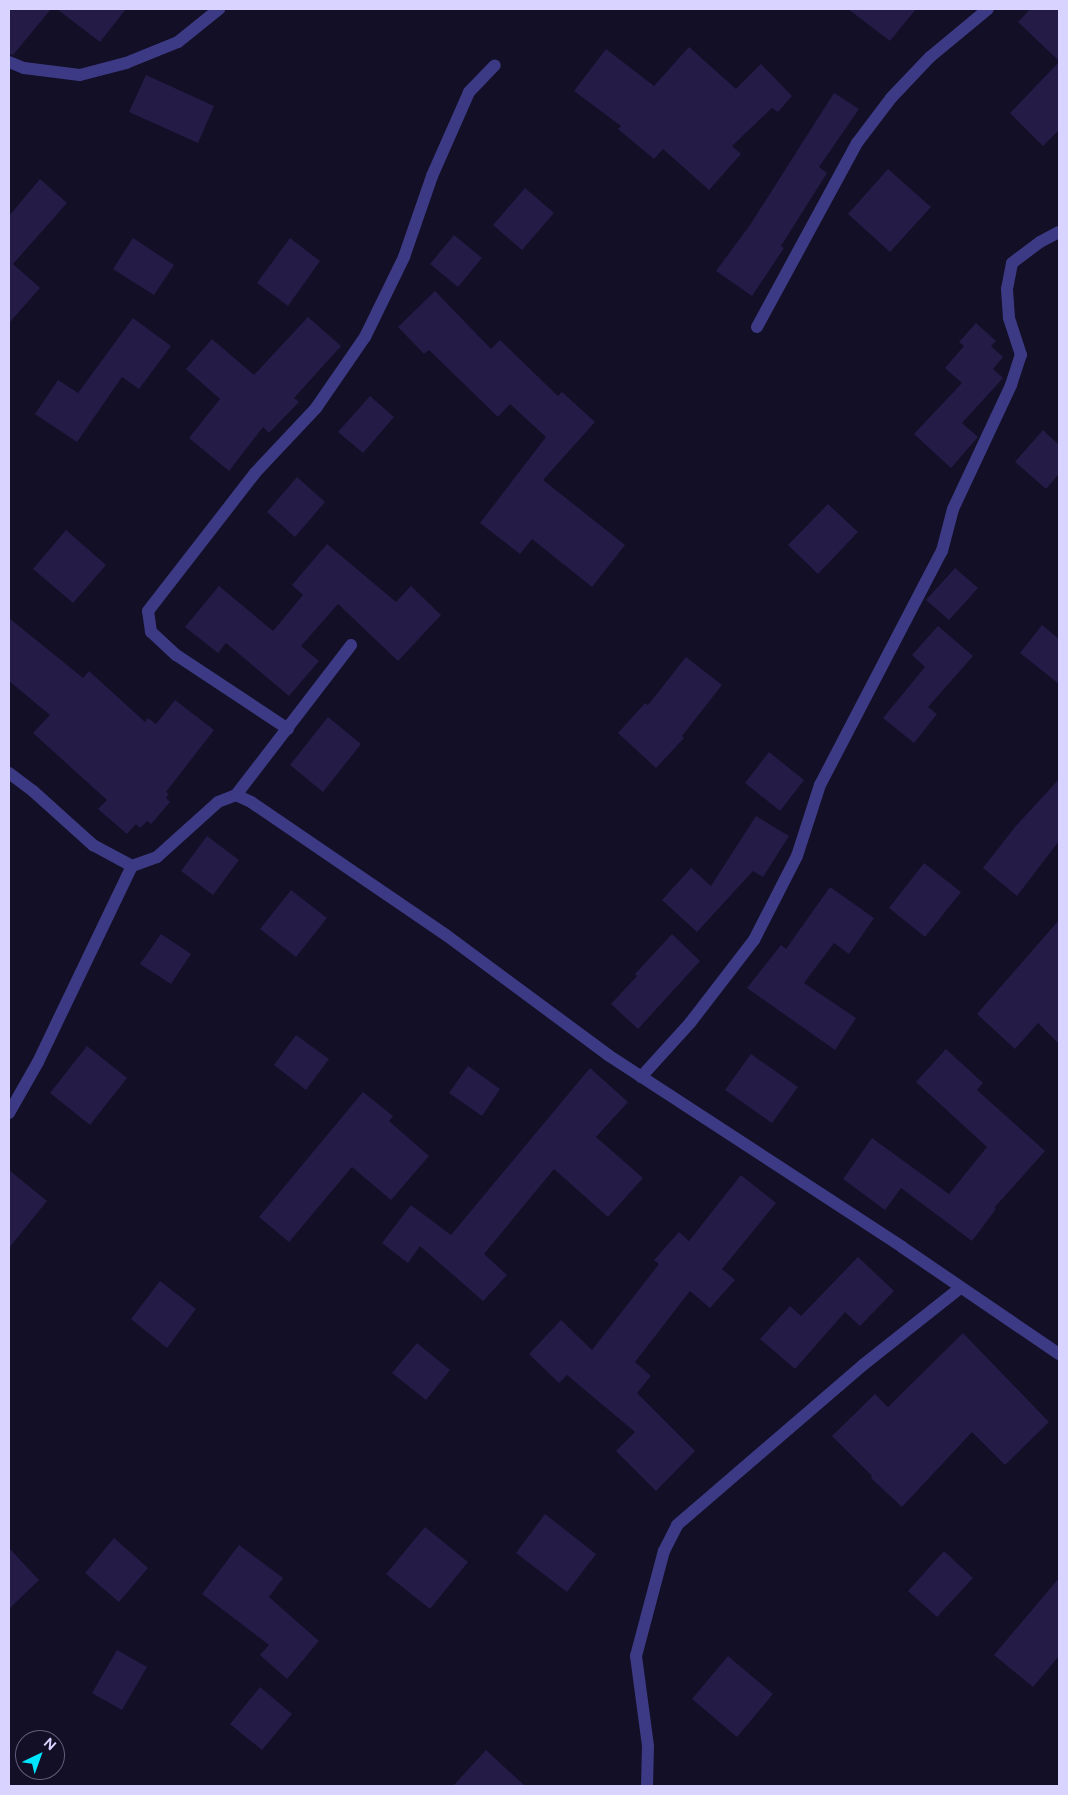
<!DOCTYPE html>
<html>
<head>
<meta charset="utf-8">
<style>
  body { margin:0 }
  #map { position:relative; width:1068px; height:1795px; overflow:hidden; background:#130f26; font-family:Figtree,sans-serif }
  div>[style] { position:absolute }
  .building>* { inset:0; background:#241b47 }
  .minor>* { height:12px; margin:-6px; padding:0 6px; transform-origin:6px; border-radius:6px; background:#3d3a85 }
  span { translate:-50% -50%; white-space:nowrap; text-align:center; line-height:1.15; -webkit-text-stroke:4px #130f26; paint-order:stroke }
  .frame { position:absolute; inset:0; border:10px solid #d9d4ff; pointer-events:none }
  .north { position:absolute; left:15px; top:1730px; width:50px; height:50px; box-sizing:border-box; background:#130f26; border:1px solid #625e7d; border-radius:50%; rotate:42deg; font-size:14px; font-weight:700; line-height:20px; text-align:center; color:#d9d4ff }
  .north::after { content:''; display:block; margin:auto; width:18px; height:22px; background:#00e5ff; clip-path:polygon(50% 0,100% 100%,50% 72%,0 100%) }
</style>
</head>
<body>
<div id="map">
  <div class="building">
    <div style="clip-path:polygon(9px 9px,51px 9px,13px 55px,9px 54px)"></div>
    <div style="clip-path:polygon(57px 9px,126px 9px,100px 42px)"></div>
    <div style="clip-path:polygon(848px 9px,916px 9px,890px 41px)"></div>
    <div style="clip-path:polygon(1030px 9px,1059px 9px,1059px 61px,1018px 22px)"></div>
    <div style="clip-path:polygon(689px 47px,736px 89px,761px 64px,792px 96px,778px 112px,772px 108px,732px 146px,741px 154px,709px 190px,663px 149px,654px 159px,618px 129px,621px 126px,574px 91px,606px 49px,654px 86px)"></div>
    <div style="clip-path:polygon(1059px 62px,1059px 130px,1043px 146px,1010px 113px)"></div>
    <div style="clip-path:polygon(146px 75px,214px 106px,198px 143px,129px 112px)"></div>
    <div style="clip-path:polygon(834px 93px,859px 109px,819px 167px,827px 173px,781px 246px,784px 248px,752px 296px,716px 271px,750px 225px)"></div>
    <div style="clip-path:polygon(888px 169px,931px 207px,890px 252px,848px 214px)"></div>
    <div style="clip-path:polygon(40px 179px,67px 203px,13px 264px,40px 288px,9px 323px,9px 216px)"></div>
    <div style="clip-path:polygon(525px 188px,554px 213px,522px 250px,493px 225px)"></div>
    <div style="clip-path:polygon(454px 235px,482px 258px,458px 287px,430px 264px)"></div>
    <div style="clip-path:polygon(133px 238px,174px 265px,154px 295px,113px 269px)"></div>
    <div style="clip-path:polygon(290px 238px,320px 261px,288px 306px,257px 283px)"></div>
    <div style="clip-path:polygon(435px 291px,491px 349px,500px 340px,558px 396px,562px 392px,595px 422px,543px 480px,625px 545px,592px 587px,532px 539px,520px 554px,480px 523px,546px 437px,510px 404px,498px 417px,429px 350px,424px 354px,398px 327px)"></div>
    <div style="clip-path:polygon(308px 317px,341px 346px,294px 398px,299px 402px,269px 433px,263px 427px,229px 471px,189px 438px,220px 399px,186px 369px,212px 339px,254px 375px)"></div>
    <div style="clip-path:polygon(133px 318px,171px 346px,139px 389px,122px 377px,77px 442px,35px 414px,58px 380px,78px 393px)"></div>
    <div style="clip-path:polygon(976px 323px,996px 341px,991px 346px,1003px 357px,993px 369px,1003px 378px,962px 423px,978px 437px,951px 468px,914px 434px,962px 383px,945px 368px,964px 346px,959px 342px)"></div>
    <div style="clip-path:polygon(370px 396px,394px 417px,363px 453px,338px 432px)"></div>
    <div style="clip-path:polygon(1043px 430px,1059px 445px,1059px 474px,1046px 489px,1015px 462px)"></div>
    <div style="clip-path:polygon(297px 477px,325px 502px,295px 537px,267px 512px)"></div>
    <div style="clip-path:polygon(828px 504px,858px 532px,818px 574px,788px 545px)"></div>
    <div style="clip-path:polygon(66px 530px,106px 565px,73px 603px,33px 569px)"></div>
    <div style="clip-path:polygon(327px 544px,396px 602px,411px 586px,441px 615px,398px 661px,338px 604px,301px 646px,319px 661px,289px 696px,226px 643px,218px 653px,185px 627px,219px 586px,273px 631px,303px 595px,292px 585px)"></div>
    <div style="clip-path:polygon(955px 568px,978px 588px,949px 620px,926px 600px)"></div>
    <div style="clip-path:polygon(9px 618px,83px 678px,89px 671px,145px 722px,148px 718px,156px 724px,175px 700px,214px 730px,166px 792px,169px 794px,166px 798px,170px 802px,151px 824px,147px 821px,140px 828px,136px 824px,127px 834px,98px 809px,107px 800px,33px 733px,50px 715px,9px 681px)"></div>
    <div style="clip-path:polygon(1042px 625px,1059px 639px,1059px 684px,1020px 653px)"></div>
    <div style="clip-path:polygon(938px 626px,973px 656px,928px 707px,937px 714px,914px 743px,883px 718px,925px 667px,912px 655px)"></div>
    <div style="clip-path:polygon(686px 657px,722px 685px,682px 736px,684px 738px,656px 768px,618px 733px,645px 703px,648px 705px)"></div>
    <div style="clip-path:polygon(328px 717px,361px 744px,323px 792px,290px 765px)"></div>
    <div style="clip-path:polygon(769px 752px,804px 780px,780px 811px,745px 783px)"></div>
    <div style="clip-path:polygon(1059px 779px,1059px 841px,1017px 896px,983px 868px,1015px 827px)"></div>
    <div style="clip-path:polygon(756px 816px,789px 836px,763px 877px,753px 871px,697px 932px,662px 900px,691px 868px,711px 886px)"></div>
    <div style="clip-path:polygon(207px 836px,239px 860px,213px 895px,181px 871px)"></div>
    <div style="clip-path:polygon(924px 863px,961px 892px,925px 937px,889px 908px)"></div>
    <div style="clip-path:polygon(830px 887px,874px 918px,849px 954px,834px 943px,804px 983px,856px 1018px,835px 1050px,747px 988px,781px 945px,786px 949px)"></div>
    <div style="clip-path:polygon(291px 890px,327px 918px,296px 957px,260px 929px)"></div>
    <div style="clip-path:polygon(1059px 920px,1059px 1044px,1038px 1023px,1015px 1049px,977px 1014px)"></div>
    <div style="clip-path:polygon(161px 934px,191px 954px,171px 984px,140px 964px)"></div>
    <div style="clip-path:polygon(672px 934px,700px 961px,638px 1029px,611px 1004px,637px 976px,635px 974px)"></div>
    <div style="clip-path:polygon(296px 1035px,329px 1059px,306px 1090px,274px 1065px)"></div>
    <div style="clip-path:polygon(87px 1046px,127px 1078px,90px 1125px,50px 1093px)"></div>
    <div style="clip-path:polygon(946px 1049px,983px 1083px,977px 1090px,1045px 1151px,994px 1208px,996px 1209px,972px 1241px,901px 1188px,885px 1210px,843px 1179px,872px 1138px,949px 1194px,987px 1147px,916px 1082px)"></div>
    <div style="clip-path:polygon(751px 1054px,798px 1087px,772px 1123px,725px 1090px)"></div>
    <div style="clip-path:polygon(468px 1066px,500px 1089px,482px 1116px,449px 1093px)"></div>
    <div style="clip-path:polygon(590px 1068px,628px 1102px,596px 1137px,643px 1178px,608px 1217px,554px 1169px,484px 1254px,507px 1275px,483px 1301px,420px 1246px,408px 1263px,382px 1243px,411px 1205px,451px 1235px)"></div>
    <div style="clip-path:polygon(363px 1092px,393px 1116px,389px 1121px,429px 1156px,391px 1200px,352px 1167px,289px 1242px,259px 1217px)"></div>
    <div style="clip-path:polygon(9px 1170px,47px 1201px,9px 1248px)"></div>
    <div style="clip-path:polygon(741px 1175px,776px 1203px,722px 1269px,735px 1280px,710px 1308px,690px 1291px,635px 1362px,651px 1376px,637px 1393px,695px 1451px,656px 1491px,616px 1451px,635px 1432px,567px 1375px,559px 1383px,529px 1354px,561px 1320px,592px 1350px,659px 1264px,654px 1260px,679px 1232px,689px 1241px)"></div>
    <div style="clip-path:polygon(858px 1257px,894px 1291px,860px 1326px,845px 1312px,795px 1369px,760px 1339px,790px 1306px,801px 1316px)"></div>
    <div style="clip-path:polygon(160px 1281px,196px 1309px,167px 1348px,131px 1319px)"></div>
    <div style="clip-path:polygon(963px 1333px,1049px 1422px,1005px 1465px,972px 1432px,902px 1507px,871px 1478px,872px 1476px,832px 1436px,875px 1394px,888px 1407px)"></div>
    <div style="clip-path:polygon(417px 1343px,450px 1370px,426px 1400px,392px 1373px)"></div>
    <div style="clip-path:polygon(545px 1514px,596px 1554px,567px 1592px,516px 1553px)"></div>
    <div style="clip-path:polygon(425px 1527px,468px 1562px,430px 1609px,386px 1574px)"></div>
    <div style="clip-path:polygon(114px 1538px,148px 1568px,119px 1602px,85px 1573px)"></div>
    <div style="clip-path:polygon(239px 1545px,283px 1578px,269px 1597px,319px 1641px,287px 1679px,260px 1655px,269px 1645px,202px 1594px)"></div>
    <div style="clip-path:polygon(9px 1548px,39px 1580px,9px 1609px)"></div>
    <div style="clip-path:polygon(944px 1551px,973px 1578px,937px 1617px,908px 1591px)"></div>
    <div style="clip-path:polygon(1059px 1578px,1059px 1656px,1033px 1687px,994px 1655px)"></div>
    <div style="clip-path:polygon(117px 1650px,147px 1667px,122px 1710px,92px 1693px)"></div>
    <div style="clip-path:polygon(728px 1656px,773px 1694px,737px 1737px,692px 1699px)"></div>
    <div style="clip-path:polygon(260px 1687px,292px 1714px,262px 1750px,230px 1724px)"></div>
    <div style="clip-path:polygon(486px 1750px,525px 1786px,453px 1786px)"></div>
  </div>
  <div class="minor">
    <div style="left:9px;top:62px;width:16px;rotate:22deg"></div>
    <div style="left:24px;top:68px;width:56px;rotate:7.1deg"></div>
    <div style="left:80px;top:75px;width:48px;rotate:-14.6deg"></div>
    <div style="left:126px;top:63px;width:56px;rotate:-22deg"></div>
    <div style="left:178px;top:42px;width:53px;rotate:-38.8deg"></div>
    <div style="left:757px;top:327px;width:209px;rotate:-61.5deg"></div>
    <div style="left:857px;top:143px;width:56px;rotate:-52.9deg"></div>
    <div style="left:891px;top:98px;width:57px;rotate:-46.4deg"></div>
    <div style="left:930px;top:57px;width:75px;rotate:-39.6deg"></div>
    <div style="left:288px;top:729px;width:134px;rotate:-146.5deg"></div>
    <div style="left:176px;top:655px;width:34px;rotate:-137deg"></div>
    <div style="left:151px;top:632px;width:21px;rotate:-98deg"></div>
    <div style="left:148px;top:611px;width:175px;rotate:-52.2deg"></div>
    <div style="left:255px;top:473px;width:89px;rotate:-46.8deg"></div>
    <div style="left:316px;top:408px;width:86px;rotate:-55.4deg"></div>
    <div style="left:365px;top:337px;width:89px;rotate:-64deg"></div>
    <div style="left:404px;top:257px;width:86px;rotate:-70.9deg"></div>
    <div style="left:432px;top:176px;width:92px;rotate:-66.2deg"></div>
    <div style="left:469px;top:92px;width:37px;rotate:-46deg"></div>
    <div style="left:9px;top:773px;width:30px;rotate:37deg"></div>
    <div style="left:33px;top:791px;width:81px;rotate:42deg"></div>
    <div style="left:93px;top:845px;width:44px;rotate:28.3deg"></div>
    <div style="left:132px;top:866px;width:27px;rotate:-20deg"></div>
    <div style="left:157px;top:857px;width:82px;rotate:-42deg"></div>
    <div style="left:218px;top:802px;width:19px;rotate:-21deg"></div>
    <div style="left:236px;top:795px;width:17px;rotate:25deg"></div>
    <div style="left:251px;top:802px;width:236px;rotate:34.3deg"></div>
    <div style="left:446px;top:935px;width:202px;rotate:36.5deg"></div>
    <div style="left:608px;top:1055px;width:351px;rotate:33.1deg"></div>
    <div style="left:902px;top:1247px;width:190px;rotate:34.3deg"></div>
    <div style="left:236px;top:795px;width:189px;rotate:-52.5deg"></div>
    <div style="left:641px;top:1077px;width:73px;rotate:-47.8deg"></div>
    <div style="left:690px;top:1023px;width:105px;rotate:-52.4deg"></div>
    <div style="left:754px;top:940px;width:94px;rotate:-62.9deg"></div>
    <div style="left:797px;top:856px;width:75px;rotate:-72.1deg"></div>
    <div style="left:820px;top:785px;width:264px;rotate:-62.5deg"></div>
    <div style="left:942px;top:551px;width:43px;rotate:-75.3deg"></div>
    <div style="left:953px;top:509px;width:137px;rotate:-64.9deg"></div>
    <div style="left:1011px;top:385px;width:32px;rotate:-72deg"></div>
    <div style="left:1021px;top:355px;width:39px;rotate:-108deg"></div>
    <div style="left:1009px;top:318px;width:29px;rotate:-94deg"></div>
    <div style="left:1007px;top:289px;width:26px;rotate:-79deg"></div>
    <div style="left:1012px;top:263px;width:35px;rotate:-37deg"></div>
    <div style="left:1040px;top:242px;width:21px;rotate:-28deg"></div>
    <div style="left:9px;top:1113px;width:59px;rotate:-60.4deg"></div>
    <div style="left:38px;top:1062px;width:217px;rotate:-64.4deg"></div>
    <div style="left:647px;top:1786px;width:40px;rotate:-88.6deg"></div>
    <div style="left:648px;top:1746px;width:91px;rotate:-97.6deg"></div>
    <div style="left:636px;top:1656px;width:109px;rotate:-75.1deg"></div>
    <div style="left:664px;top:1551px;width:29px;rotate:-63deg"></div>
    <div style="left:677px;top:1525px;width:245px;rotate:-40.7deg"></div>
    <div style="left:863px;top:1365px;width:124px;rotate:-38.4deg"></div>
  </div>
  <div class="frame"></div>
  <div class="north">N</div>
</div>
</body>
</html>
